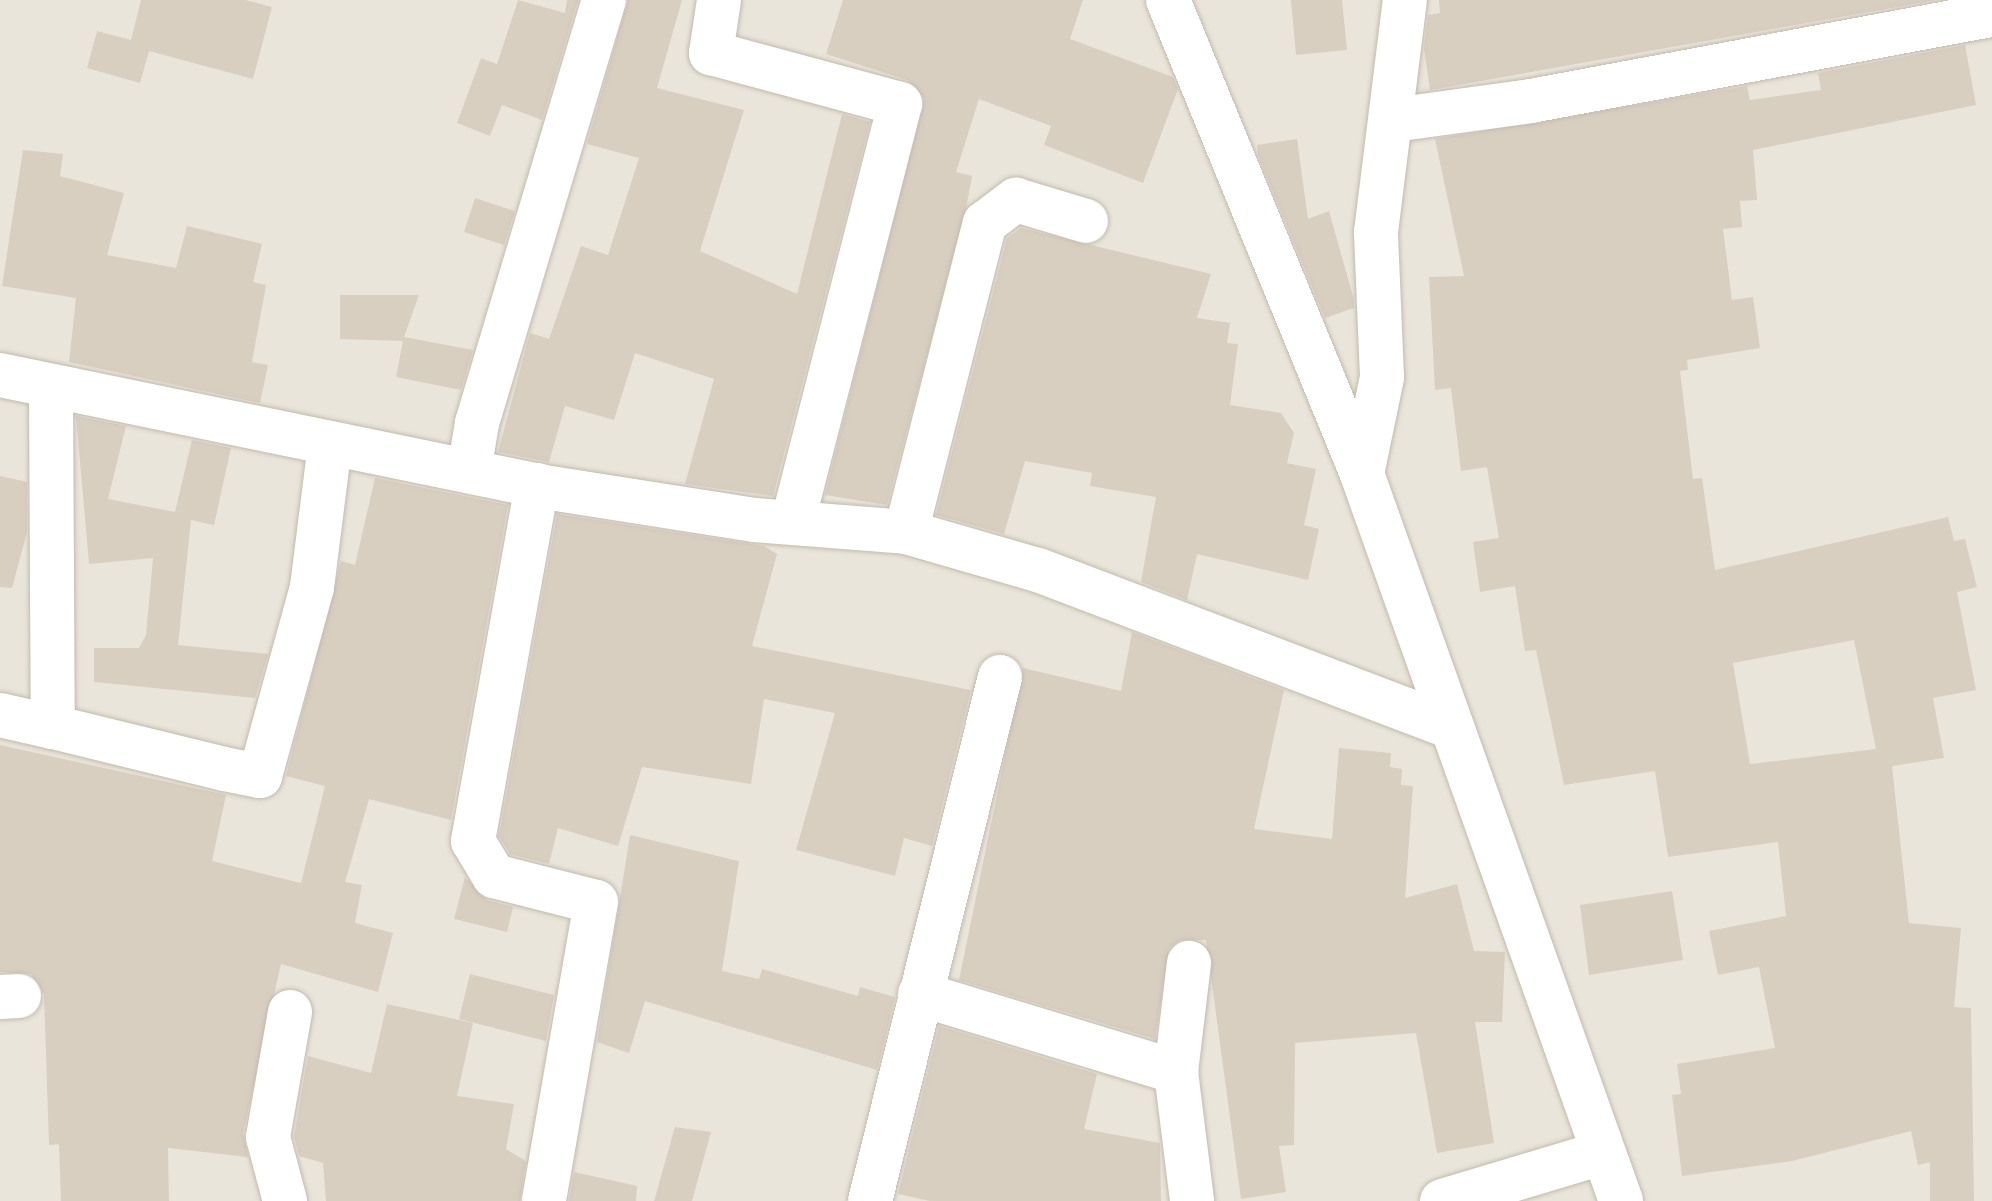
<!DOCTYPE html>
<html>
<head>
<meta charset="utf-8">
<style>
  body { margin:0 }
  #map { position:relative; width:1992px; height:1201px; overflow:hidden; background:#f6f3ec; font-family:"Fira Sans",sans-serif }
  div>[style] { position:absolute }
  .residential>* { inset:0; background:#eae5da }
  .building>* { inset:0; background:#d8cfc1 }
  .roads { filter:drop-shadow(0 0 2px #c2bbae) drop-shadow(0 0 2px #c2bbae) }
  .street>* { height:44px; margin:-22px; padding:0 22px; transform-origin:22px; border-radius:22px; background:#fff }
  span { translate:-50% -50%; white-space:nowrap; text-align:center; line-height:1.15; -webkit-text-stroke:7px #fff; paint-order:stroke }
</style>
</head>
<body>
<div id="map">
  <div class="residential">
    <div style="clip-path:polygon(0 0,1992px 0,1992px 1201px,0 1201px)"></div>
  </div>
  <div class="building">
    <div style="clip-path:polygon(141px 0,245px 0,272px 7px,253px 79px,149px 51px,140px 83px,87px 68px,97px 31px,131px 40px)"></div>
    <div style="clip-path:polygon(518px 0,565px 13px,567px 0,578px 0,542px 120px,502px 105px,490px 136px,457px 123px,481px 58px,497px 64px)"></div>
    <div style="clip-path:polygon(628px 0,682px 0,657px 88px,744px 110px,700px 251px,797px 294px,842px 114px,870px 122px,773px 496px,685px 484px,714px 379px,635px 353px,614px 420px,565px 406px,549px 462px,498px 452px,530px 333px,549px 339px,581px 246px,608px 255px,639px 158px,587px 144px)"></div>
    <div style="clip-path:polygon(843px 0,1083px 0,1070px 39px,1173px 77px,1178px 89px,1143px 183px,1044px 145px,1051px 126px,979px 99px,956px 172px,972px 176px,966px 209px,887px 505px,825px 495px,924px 98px,907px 80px,826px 54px)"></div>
    <div style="clip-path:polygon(1291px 0,1342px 0,1347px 50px,1296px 55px)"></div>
    <div style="clip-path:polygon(1439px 0,1936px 0,1430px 90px,1424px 48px,1428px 15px,1440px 13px)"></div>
    <div style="clip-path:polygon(evenodd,1965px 45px,1976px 105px,1753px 150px,1757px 200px,1740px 201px,1742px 227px,1723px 229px,1732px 300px,1753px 297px,1760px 348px,1687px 360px,1688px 370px,1680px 371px,1693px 479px,1702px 478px,1715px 570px,1948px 517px,1954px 541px,1965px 539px,1977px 587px,1957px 592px,1976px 690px,1933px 698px,1944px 758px,1892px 766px,1909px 923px,1961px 928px,1954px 1007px,1971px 1008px,1974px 1201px,1930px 1201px,1930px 1162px,1918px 1165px,1911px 1131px,1792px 1161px,1682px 1176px,1672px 1095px,1681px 1094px,1677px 1064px,1775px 1048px,1759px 967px,1718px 975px,1709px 931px,1786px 916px,1778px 842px,1668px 857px,1655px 771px,1564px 785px,1536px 650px,1525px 651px,1515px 586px,1480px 592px,1473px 542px,1499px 538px,1487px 467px,1461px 471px,1451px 388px,1435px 390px,1429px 277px,1464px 276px,1435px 139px,1747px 86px,1750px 100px,1821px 90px,1818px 73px,1965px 45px,1854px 640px,1876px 749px,1750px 764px,1733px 663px,1854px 640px)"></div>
    <div style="clip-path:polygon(1297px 139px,1308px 219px,1329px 211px,1354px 300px,1354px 308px,1325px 318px,1258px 155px,1257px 145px)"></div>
    <div style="clip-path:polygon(23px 150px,63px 154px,60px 176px,124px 193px,107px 255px,176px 268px,187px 226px,262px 244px,253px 282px,266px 285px,252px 362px,268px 365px,260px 403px,69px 362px,76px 298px,2px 286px)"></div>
    <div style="clip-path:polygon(475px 198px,515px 211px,504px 245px,464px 232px)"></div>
    <div style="clip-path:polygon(1021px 228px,1211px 274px,1197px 318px,1230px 323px,1227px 343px,1238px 344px,1230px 405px,1281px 413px,1294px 433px,1287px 463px,1316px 469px,1304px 525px,1319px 529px,1308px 580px,1197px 554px,1187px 600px,1141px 582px,1156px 497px,1090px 486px,1092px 473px,1025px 461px,1004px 534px,936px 515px,1007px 238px)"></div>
    <div style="clip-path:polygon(340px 295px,419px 295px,404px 337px,473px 350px,461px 390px,396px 377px,403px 341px,340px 339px)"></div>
    <div style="clip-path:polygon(76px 416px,126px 426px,108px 499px,175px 512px,192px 440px,231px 448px,214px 525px,191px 520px,178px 645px,268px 654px,255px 698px,94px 682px,94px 648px,139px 648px,146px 635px,153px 558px,89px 564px)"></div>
    <div style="clip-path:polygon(0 476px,27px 482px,27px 532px,12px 588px,0 587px)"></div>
    <div style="clip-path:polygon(375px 478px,508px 505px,451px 820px,369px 799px,345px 882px,362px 885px,355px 923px,393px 933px,378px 992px,281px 964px,243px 1133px,248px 1157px,168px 1148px,169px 1201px,61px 1201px,59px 1144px,49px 1145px,44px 994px,31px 974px,0 972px,0 745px,226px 795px,212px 861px,301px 883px,325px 786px,286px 776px,341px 561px,355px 565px)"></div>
    <div style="clip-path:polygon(557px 514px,764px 546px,777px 554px,752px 646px,971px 690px,932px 846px,904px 838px,895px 876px,796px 850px,835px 713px,764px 699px,751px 784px,642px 767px,618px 846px,558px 828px,549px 864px,510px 854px,499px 836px)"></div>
    <div style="clip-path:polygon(1132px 632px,1284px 690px,1254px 829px,1332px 839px,1339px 748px,1391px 753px,1390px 767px,1402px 769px,1401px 785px,1413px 786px,1405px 898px,1457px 884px,1474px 951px,1505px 952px,1502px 1022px,1475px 1022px,1494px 1143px,1437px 1153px,1416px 1033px,1295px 1043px,1294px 1145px,1279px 1146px,1286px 1192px,1241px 1199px,1206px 940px,1180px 940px,1169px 949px,1155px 1039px,959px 980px,1023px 668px,1121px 691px)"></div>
    <div style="clip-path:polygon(630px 835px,739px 861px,722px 971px,759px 979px,762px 969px,858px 996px,860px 987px,895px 997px,877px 1070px,645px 1001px,629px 1053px,597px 1042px)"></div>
    <div style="clip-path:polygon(465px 877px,487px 900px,513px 907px,507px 932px,454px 919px)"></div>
    <div style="clip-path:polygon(1672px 891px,1683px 960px,1589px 975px,1580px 905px)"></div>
    <div style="clip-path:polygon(470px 974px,554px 995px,546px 1041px,459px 1019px)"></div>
    <div style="clip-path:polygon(387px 1004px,473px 1023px,457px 1096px,514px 1104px,506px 1149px,526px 1161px,520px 1201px,326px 1201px,323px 1163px,299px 1156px,294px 1136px,308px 1056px,371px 1073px)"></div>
    <div style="clip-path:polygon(939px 1026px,1097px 1074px,1084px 1129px,1160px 1143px,1161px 1201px,930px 1201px,898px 1194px)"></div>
    <div style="clip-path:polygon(675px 1127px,711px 1132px,692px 1201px,654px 1201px)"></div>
    <div style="clip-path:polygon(574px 1172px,637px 1186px,636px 1201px,569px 1201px)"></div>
  </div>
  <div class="roads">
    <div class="street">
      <div style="left:719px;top:0;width:54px;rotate:98.6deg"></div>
      <div style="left:711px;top:53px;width:196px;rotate:15.1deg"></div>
      <div style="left:900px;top:104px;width:431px;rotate:104.4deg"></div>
      <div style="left:1168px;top:0;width:512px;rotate:67.74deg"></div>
      <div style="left:1362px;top:474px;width:772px;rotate:70.39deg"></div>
      <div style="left:1393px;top:120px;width:139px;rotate:-7.8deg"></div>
      <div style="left:1531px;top:101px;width:469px;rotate:-10.6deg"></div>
      <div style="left:0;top:375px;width:555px;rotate:11.63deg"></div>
      <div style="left:544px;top:487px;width:213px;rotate:8.9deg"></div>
      <div style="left:754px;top:520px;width:152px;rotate:4.5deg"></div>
      <div style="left:906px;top:532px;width:137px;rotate:16.1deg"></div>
      <div style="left:1038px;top:570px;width:440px;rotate:20.8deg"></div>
      <div style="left:51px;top:387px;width:340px;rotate:89.7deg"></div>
      <div style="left:53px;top:727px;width:176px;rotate:13.8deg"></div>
      <div style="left:224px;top:769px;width:37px;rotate:11deg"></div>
      <div style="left:260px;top:776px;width:196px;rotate:-74.6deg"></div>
      <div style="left:312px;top:587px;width:143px;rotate:-82.8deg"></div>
      <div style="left:469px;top:471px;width:49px;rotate:-80.5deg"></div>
      <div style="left:477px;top:423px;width:442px;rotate:-73.3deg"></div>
      <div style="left:1362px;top:474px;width:99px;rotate:-78.3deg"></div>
      <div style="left:1382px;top:377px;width:145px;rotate:-92.4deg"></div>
      <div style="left:1376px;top:232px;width:234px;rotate:-82.9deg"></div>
      <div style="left:537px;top:485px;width:362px;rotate:100.2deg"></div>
      <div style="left:473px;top:841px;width:41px;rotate:59deg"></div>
      <div style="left:494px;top:876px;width:105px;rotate:14.3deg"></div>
      <div style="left:596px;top:902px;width:303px;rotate:99.9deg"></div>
      <div style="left:906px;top:532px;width:319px;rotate:-75.7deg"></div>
      <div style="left:985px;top:223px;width:39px;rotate:-37deg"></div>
      <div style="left:1016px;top:200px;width:73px;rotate:16.7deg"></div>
      <div style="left:0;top:715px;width:54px;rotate:12.8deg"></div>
      <div style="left:920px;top:994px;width:268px;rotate:16.9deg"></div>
      <div style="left:1176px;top:1072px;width:130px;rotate:82.9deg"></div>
      <div style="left:0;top:997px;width:19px;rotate:-3deg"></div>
      <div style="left:1176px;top:1072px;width:110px;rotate:-83.2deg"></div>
      <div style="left:285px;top:1201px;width:66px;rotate:-104.9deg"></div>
      <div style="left:268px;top:1137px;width:127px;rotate:-80deg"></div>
      <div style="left:870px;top:1201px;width:540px;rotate:-76.07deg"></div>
      <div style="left:1442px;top:1201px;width:167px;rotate:-16.7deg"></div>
    </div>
  </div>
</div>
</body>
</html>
